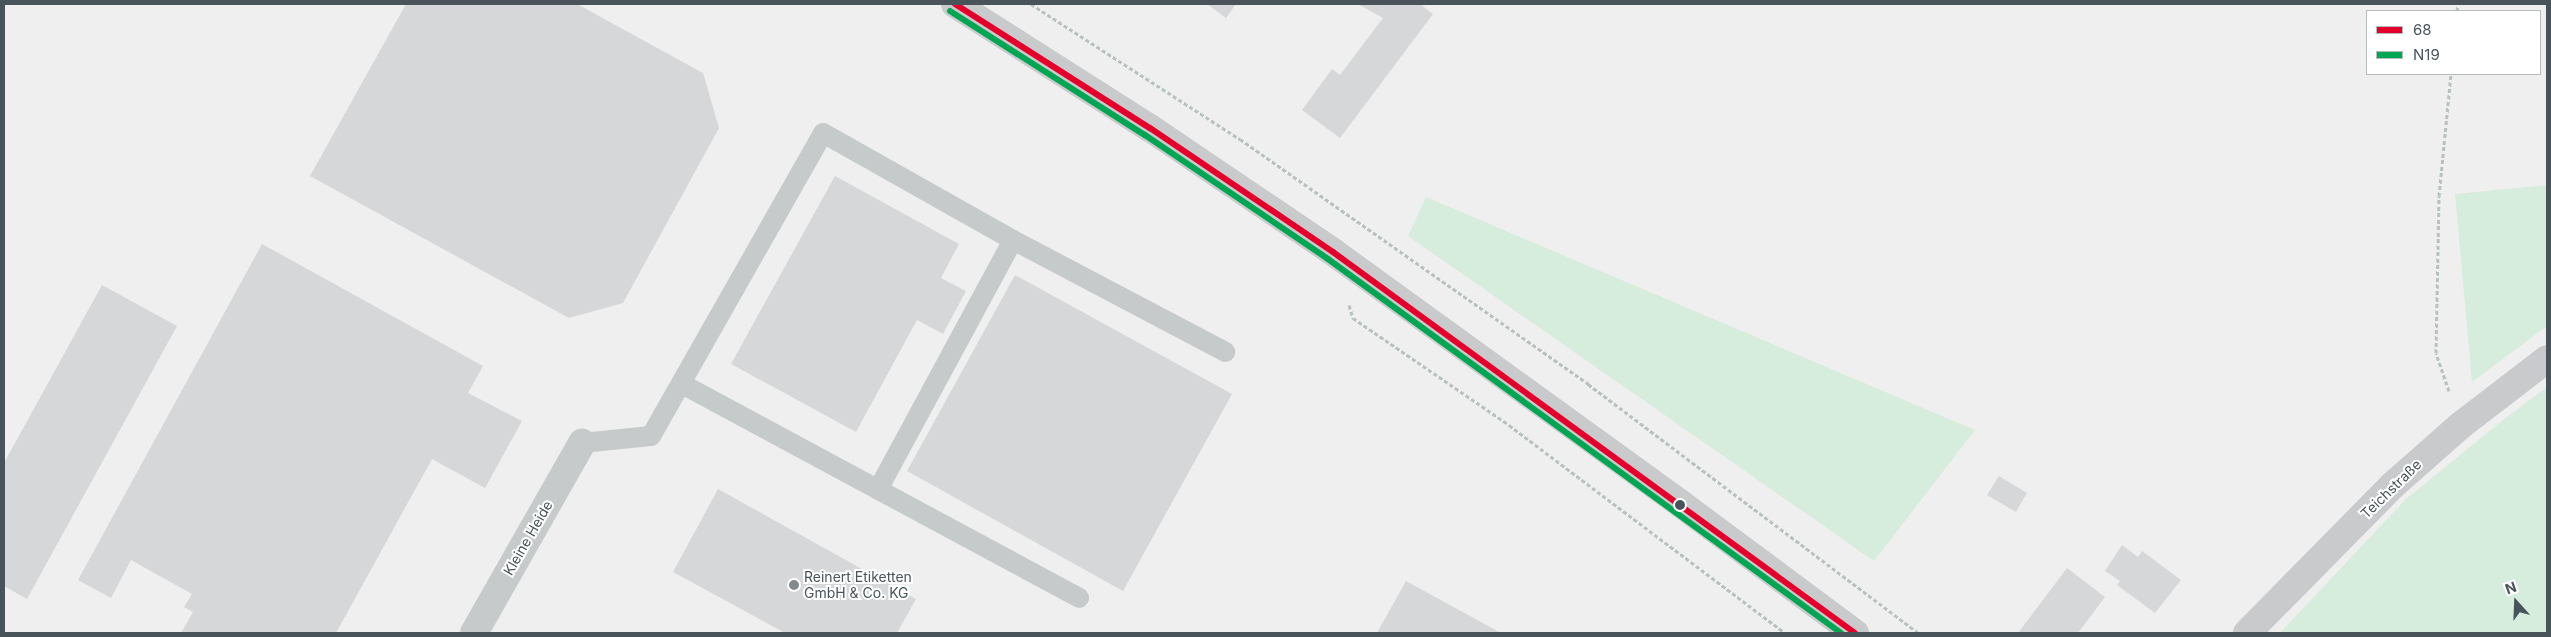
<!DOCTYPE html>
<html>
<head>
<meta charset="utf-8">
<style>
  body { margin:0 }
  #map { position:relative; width:2551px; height:637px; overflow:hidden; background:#f0efef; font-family:Inter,sans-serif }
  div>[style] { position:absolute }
  .green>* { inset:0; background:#d6ecdc }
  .building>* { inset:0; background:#d6d7d8 }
  .path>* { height:3px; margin-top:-1.5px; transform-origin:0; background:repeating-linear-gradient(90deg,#b7c1bd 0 4px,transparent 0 6.5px) }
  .lane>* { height:20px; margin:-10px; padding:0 10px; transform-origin:10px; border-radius:10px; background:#c7cacb }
  .street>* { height:28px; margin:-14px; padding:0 14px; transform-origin:14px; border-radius:14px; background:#c7cacb }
  .secondary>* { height:28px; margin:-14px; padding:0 14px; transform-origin:14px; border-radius:14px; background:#c8cacc }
  .bus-1>* { height:6px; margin:-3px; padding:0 3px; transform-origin:3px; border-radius:3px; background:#e4002b }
  .bus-2>* { height:6px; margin:-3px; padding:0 3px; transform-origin:3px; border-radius:3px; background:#00a651 }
  .dots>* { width:14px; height:14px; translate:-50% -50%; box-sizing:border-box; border:2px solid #fff; border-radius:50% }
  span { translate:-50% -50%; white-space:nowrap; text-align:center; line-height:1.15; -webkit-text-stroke:4px #fff; paint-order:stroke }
  .street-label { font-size:14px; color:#48545a }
  .poi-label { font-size:14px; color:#48545a }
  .left { translate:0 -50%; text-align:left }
  .frame { position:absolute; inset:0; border:5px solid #48545a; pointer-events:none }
  .legend { position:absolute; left:2366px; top:10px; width:175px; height:65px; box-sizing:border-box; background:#fff; border:1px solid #b6bbbd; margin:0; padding:6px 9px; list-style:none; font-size:15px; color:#48545a }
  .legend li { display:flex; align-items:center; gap:10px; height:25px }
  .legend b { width:25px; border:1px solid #b6bbbd }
  .north { position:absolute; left:2491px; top:577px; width:50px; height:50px; -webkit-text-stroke:4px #fff; paint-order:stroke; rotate:340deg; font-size:14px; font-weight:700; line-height:20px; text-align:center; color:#48545a }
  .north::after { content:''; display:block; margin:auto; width:18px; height:22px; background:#48545a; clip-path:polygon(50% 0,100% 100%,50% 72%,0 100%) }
</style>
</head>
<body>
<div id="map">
  <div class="green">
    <div style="clip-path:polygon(2547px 185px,2547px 326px,2472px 382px,2455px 194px)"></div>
    <div style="clip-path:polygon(1426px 197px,1975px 430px,1874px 561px,1408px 236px)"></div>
    <div style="clip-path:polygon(2547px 387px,2547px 633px,2280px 633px,2406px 499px,2503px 420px)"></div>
  </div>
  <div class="building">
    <div style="clip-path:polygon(406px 4px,577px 4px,703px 73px,719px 128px,623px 303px,569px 318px,310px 176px)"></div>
    <div style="clip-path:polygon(1207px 4px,1236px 4px,1226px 18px)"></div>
    <div style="clip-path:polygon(1358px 4px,1420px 4px,1433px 14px,1340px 138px,1302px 110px,1332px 69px,1340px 75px,1383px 18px)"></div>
    <div style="clip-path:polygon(835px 176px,959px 244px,941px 278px,966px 291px,943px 334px,917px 320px,856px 432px,731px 364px)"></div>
    <div style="clip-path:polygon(262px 244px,483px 366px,468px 393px,522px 421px,485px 488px,432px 459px,336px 633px,181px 633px,193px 612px,184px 607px,192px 594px,131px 560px,111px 598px,78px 580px)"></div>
    <div style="clip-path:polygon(1015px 275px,1232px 394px,1123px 591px,907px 471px)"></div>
    <div style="clip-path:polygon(102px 285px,177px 326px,27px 599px,4px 586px,4px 463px)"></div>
    <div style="clip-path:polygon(1999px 476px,2027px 493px,2016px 512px,1987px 495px)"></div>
    <div style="clip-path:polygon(718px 489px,916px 599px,897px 633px,785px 633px,673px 572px)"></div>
    <div style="clip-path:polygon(2122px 545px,2138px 557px,2142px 551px,2181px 580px,2155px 613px,2117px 585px,2120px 581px,2105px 571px)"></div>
    <div style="clip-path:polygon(2067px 568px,2105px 597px,2078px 633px,2018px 633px)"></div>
    <div style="clip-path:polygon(1406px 581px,1501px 633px,1377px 633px)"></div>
  </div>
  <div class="path">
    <div style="left:1031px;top:4px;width:249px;rotate:32.9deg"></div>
    <div style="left:1240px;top:139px;width:426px;rotate:35.1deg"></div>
    <div style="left:1588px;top:384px;width:414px;rotate:37deg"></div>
    <div style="left:2457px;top:11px;width:7px;rotate:-82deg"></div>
    <div style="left:1349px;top:305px;width:14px;rotate:73deg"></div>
    <div style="left:1353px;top:318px;width:189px;rotate:34.4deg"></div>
    <div style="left:1509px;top:425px;width:346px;rotate:37deg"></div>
    <div style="left:2449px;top:391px;width:40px;rotate:-108.9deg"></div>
    <div style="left:2436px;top:353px;width:157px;rotate:-88.9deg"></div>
    <div style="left:2439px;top:196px;width:123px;rotate:-84.4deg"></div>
  </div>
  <div class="lane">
    <div style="left:1013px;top:240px;width:240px;rotate:27.8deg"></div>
    <div style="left:682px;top:384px;width:451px;rotate:28.3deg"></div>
    <div style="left:582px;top:443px;width:69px;rotate:-5.8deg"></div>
    <div style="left:651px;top:436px;width:348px;rotate:-60.4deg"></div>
    <div style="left:823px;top:133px;width:218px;rotate:29.4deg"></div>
    <div style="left:1013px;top:240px;width:284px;rotate:118.4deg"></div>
  </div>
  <div class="street">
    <div style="left:474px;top:633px;width:219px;rotate:-60.4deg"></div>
  </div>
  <div class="secondary">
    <div style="left:955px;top:4px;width:231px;rotate:32.5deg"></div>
    <div style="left:1150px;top:128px;width:221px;rotate:34.1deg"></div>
    <div style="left:1333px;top:252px;width:430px;rotate:35.9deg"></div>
    <div style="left:1681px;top:504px;width:217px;rotate:36.6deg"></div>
    <div style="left:2247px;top:633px;width:208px;rotate:-45.4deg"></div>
    <div style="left:2393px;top:485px;width:91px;rotate:-41.4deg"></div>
    <div style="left:2461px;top:425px;width:108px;rotate:-37.5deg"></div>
  </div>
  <div class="bus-1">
    <div style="left:955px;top:4px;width:231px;rotate:32.5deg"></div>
    <div style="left:1150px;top:128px;width:221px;rotate:34.1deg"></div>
    <div style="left:1333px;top:252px;width:646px;rotate:36.13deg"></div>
  </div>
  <div class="bus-2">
    <div style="left:950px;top:11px;width:231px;rotate:32.5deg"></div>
    <div style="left:1145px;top:135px;width:221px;rotate:34.1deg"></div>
    <div style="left:1328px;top:259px;width:635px;rotate:36.09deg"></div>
  </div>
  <div class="dots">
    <div style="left:1680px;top:505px;background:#48545a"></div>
    <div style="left:794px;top:585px;background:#838a8e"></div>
  </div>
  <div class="street-label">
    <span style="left:2391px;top:489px;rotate:-44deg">Teichstraße</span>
    <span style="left:528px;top:538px;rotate:-60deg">Kleine Heide</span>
  </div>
  <div class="poi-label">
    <span class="left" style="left:804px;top:585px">Reinert Etiketten<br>GmbH &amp; Co. KG</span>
  </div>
  <div class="frame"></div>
  <ul class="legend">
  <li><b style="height:6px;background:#e4002b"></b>68</li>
  <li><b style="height:6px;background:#00a651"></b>N19</li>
  </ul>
  <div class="north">N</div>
</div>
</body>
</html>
